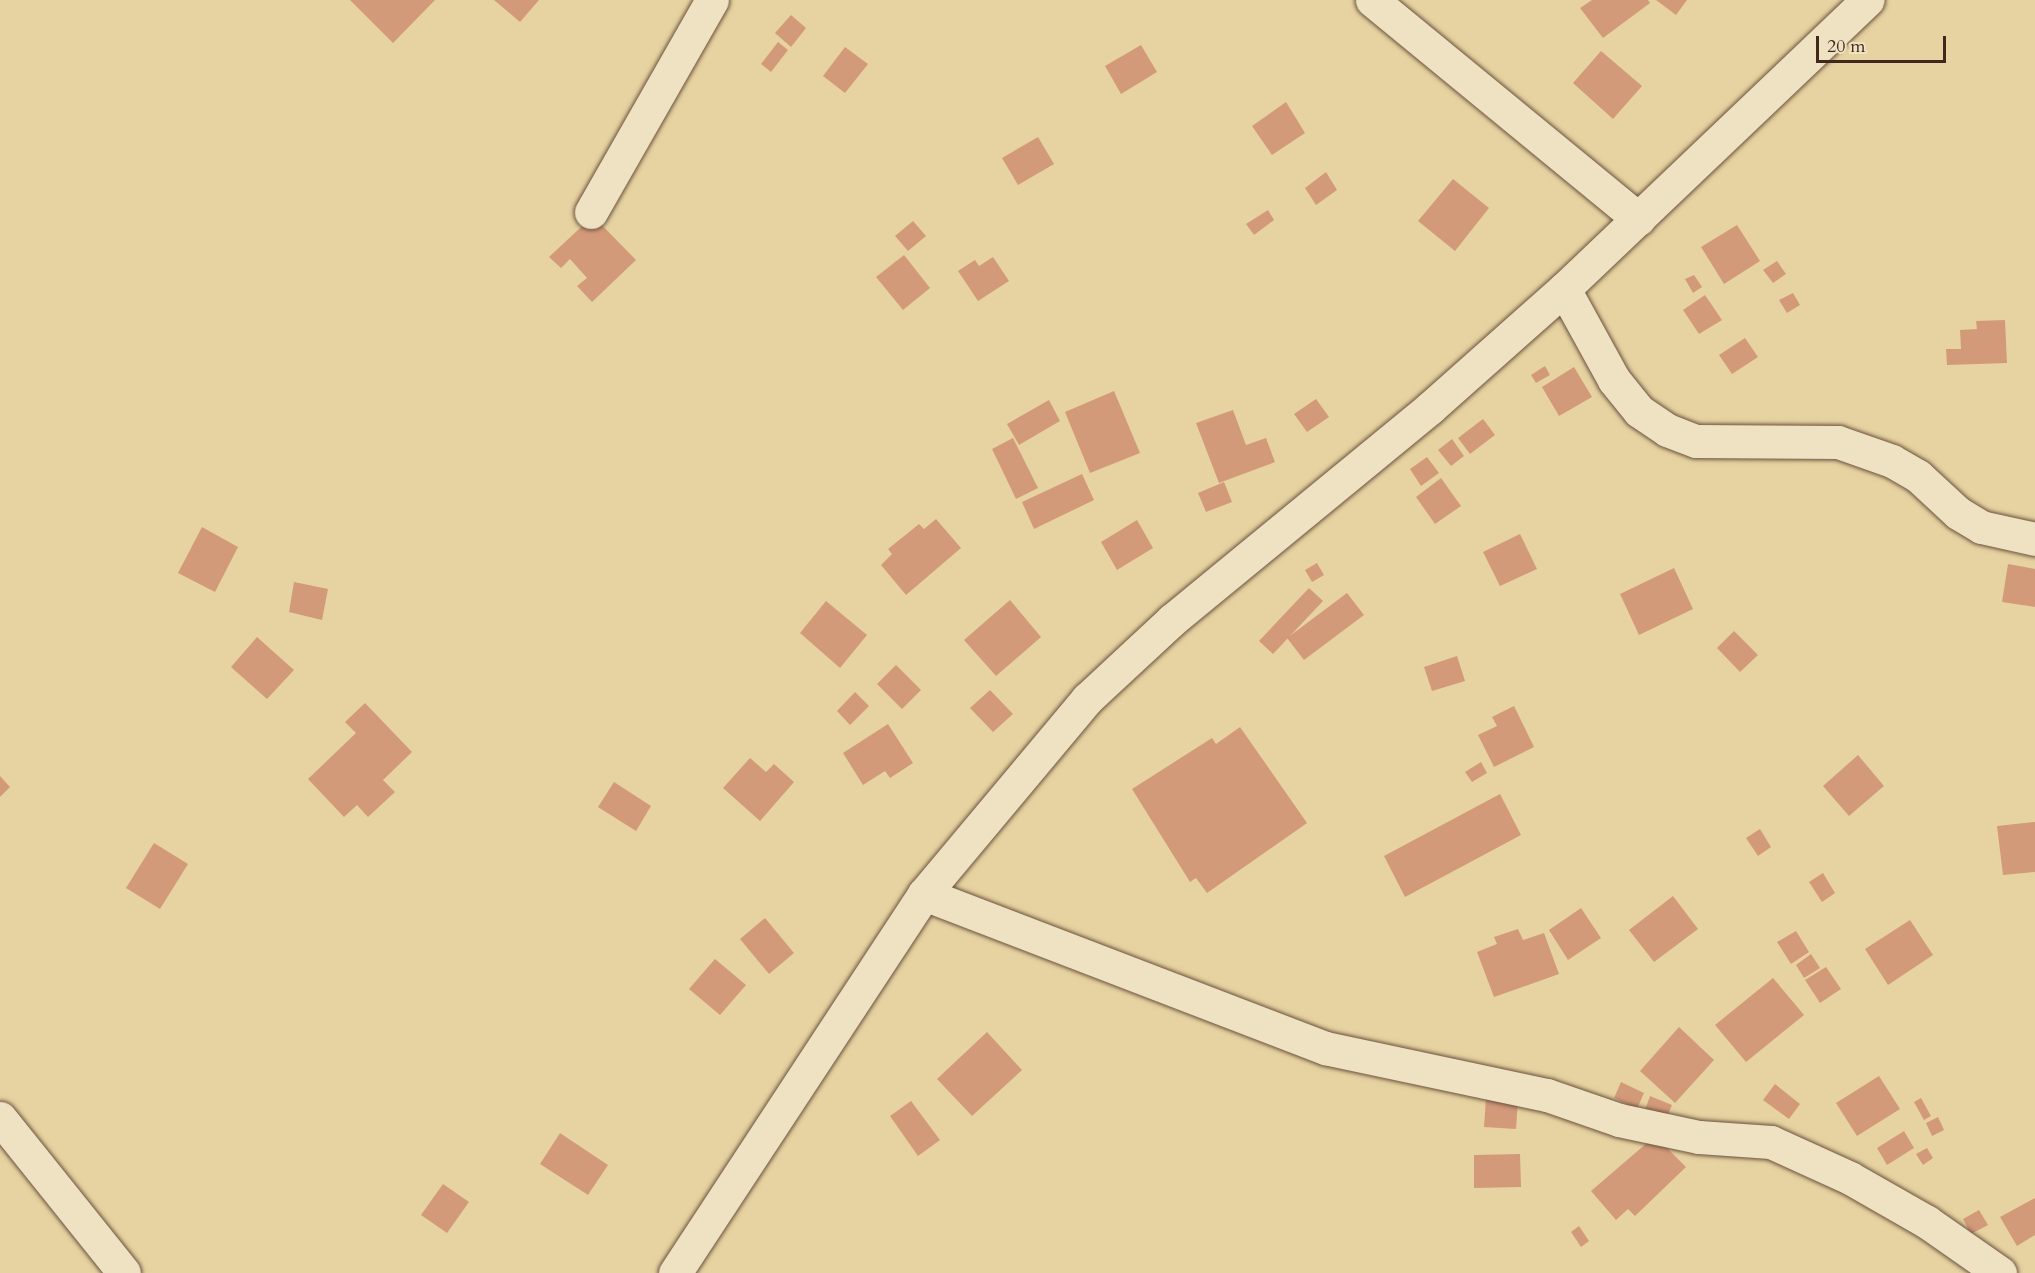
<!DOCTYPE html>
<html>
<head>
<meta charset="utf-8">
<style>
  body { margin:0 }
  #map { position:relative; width:2035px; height:1273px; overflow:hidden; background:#e7d3a1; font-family:Cardo,serif }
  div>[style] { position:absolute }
  .building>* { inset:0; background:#d39a7a }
  .roads { filter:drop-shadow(0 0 2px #6b523e) drop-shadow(0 0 2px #6b523e) }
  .street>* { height:33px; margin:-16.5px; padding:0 16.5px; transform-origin:16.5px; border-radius:16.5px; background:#efe2c2 }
  .secondary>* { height:33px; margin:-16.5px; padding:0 16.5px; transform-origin:16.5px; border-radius:16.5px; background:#efe2c2 }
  span { translate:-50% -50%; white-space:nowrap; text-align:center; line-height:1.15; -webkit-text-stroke:5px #efe2c2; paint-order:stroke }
  .scale { position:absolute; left:1816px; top:36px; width:130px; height:27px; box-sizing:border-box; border:3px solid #42271d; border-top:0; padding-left:8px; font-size:18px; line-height:21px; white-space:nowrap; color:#42271d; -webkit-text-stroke:4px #efe2c2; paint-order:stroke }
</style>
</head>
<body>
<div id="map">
  <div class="building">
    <div style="clip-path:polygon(350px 0,435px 0,393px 43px)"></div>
    <div style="clip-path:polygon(494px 0,539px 0,520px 22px)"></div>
    <div style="clip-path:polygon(1592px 0,1648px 0,1650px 3px,1603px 38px,1580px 8px)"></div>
    <div style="clip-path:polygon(1656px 0,1687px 0,1676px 15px)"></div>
    <div style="clip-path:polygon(791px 15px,806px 28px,791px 47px,775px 33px)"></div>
    <div style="clip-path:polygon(778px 42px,788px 50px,771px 72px,761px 64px)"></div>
    <div style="clip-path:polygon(1141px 45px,1157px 72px,1121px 94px,1105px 66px)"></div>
    <div style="clip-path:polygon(845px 47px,868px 64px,845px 93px,823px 76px)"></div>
    <div style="clip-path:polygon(1601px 51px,1642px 86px,1613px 119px,1573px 83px)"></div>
    <div style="clip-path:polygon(1286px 102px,1305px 133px,1272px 155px,1252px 126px)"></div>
    <div style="clip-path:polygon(1038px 137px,1054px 164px,1018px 185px,1002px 158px)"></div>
    <div style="clip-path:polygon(1326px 172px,1337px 190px,1316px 205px,1305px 188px)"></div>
    <div style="clip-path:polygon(1453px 179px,1489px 208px,1455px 251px,1418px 221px)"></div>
    <div style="clip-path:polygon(1268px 210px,1274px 220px,1254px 235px,1246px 224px)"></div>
    <div style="clip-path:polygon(593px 216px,636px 260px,592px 302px,577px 286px,587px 278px,570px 259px,561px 268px,549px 257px)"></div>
    <div style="clip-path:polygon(913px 221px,926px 236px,908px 251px,895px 236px)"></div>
    <div style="clip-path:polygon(1737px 225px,1760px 261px,1724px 284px,1701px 247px)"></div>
    <div style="clip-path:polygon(904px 255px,930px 288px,903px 310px,876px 277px)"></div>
    <div style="clip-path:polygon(993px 257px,1009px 281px,978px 301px,958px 271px,975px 260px,979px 266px)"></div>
    <div style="clip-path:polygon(1777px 261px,1786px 274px,1773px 283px,1763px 270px)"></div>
    <div style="clip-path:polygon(1694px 275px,1702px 287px,1693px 293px,1685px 279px)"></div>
    <div style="clip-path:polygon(1793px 293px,1800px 305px,1787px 313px,1779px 300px)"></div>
    <div style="clip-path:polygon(1705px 295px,1722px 320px,1699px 334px,1683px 310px)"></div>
    <div style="clip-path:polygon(2005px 320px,2007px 363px,1947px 365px,1946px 349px,1961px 349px,1960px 330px,1977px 329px,1976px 321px)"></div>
    <div style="clip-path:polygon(1745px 338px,1758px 357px,1732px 374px,1719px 355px)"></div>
    <div style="clip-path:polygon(1545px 366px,1550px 375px,1536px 383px,1531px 375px)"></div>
    <div style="clip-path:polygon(1574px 367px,1592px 397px,1559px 416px,1542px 387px)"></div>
    <div style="clip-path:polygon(1114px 391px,1140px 453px,1090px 473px,1065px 412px)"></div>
    <div style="clip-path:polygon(1316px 399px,1329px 417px,1307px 432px,1294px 414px)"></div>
    <div style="clip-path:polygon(1049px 400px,1060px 421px,1019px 445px,1007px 424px)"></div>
    <div style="clip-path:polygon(1233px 410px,1246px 445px,1266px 438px,1275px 462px,1219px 483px,1196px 423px)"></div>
    <div style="clip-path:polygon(1483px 419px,1495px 435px,1470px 454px,1458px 438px)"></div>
    <div style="clip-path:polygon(1013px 438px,1038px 488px,1016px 499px,992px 449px)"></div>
    <div style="clip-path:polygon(1452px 439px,1464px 456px,1451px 466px,1438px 450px)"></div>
    <div style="clip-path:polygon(1427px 457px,1439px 473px,1421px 486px,1410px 469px)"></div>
    <div style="clip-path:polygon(1082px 474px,1094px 500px,1034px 529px,1022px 502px)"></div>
    <div style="clip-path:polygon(1441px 478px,1461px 506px,1435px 524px,1416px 497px)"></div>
    <div style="clip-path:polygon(1224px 482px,1232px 502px,1206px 512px,1198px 493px)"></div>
    <div style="clip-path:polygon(936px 519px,961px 548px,906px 595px,881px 565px,892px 554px,888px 549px,919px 524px,924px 529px)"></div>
    <div style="clip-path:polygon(1137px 520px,1153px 548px,1117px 570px,1101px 542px)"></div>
    <div style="clip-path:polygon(202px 527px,238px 547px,215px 592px,178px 573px)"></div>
    <div style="clip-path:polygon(1520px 534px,1537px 569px,1500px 586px,1483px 552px)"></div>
    <div style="clip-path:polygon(1317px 563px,1324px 575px,1312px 582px,1305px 570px)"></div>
    <div style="clip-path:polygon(2008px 564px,2035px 569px,2035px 607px,2002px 602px)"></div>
    <div style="clip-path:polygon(1674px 568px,1693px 609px,1639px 635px,1620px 594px)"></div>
    <div style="clip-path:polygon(294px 582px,328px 589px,322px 620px,289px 612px)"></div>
    <div style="clip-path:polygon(1309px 588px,1323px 601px,1273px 654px,1259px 641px)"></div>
    <div style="clip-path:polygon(1347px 593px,1364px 615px,1304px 660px,1287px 638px)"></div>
    <div style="clip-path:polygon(1010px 600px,1041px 637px,996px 676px,964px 640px)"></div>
    <div style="clip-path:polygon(826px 601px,867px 635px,840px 668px,800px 633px)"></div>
    <div style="clip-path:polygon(1734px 631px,1758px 655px,1740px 672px,1717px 648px)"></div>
    <div style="clip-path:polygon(257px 637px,294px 670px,267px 699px,231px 667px)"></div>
    <div style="clip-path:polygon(1457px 656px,1465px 681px,1432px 691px,1424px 667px)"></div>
    <div style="clip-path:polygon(896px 665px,921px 690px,902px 709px,877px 684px)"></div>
    <div style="clip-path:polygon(990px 690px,1013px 714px,993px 732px,970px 708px)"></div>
    <div style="clip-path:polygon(855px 692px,869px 706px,850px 725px,837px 711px)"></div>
    <div style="clip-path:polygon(365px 703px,412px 752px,383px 780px,395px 792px,368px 817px,357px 805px,344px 817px,308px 779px,356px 733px,345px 722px)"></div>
    <div style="clip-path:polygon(1514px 706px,1534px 747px,1494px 767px,1478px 735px,1497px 726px,1492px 717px)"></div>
    <div style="clip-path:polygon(888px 724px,913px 763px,890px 778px,885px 771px,863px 785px,843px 753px)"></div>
    <div style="clip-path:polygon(1240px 727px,1307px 823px,1207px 893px,1196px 878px,1190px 882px,1132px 789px,1212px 738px,1216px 744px)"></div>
    <div style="clip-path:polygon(1858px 755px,1884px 786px,1849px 816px,1823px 786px)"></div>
    <div style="clip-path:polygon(750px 758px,766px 772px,774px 764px,794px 782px,760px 821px,723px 788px)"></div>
    <div style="clip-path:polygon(1481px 762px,1487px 773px,1472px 782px,1465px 772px)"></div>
    <div style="clip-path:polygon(0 776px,10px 787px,0 797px)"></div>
    <div style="clip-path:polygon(614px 782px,651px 806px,636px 831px,598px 807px)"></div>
    <div style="clip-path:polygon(1500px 794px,1521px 835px,1405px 897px,1384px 856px)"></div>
    <div style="clip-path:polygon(2035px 822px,2035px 872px,2003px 875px,1997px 826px)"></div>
    <div style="clip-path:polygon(1760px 829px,1771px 847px,1758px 856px,1746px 838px)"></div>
    <div style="clip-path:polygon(154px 843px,188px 864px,160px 909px,126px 888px)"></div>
    <div style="clip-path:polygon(1823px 873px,1835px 893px,1822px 902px,1809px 882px)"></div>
    <div style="clip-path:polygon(1673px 896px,1698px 929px,1654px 962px,1629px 930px)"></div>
    <div style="clip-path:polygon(1581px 908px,1601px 938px,1568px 960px,1549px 930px)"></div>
    <div style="clip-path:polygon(765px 918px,794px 953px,769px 974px,740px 939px)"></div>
    <div style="clip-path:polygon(1910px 920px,1933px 955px,1888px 985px,1865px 949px)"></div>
    <div style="clip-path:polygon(1518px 929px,1523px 940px,1544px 933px,1559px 974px,1494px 997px,1477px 952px,1497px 944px,1494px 937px)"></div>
    <div style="clip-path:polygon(1796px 931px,1809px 952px,1791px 964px,1777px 942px)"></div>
    <div style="clip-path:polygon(1811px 954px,1820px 968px,1804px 978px,1796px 965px)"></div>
    <div style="clip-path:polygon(715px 959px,746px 985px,720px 1015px,689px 989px)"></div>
    <div style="clip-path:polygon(1826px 967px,1841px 989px,1820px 1003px,1805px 980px)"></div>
    <div style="clip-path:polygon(1773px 978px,1804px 1015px,1746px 1062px,1715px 1025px)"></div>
    <div style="clip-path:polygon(1679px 1027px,1714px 1060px,1675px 1103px,1640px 1071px)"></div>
    <div style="clip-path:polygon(987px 1032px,1022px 1070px,972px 1116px,937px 1079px)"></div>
    <div style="clip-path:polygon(1879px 1076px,1900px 1109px,1857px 1136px,1836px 1103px)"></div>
    <div style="clip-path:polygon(1621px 1082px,1644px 1093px,1637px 1109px,1614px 1098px)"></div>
    <div style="clip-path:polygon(1775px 1084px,1800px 1104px,1789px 1119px,1763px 1100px)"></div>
    <div style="clip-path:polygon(1650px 1096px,1672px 1105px,1666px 1119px,1645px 1110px)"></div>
    <div style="clip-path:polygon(1486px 1098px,1518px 1100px,1516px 1129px,1484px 1127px)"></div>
    <div style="clip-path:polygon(1921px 1098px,1931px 1116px,1924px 1120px,1914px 1102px)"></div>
    <div style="clip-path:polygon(911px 1101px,940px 1140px,918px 1156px,890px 1116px)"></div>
    <div style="clip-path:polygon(1938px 1117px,1944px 1130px,1932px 1136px,1926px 1123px)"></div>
    <div style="clip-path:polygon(1904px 1131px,1914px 1148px,1887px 1165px,1877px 1148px)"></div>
    <div style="clip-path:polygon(560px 1133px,608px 1165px,588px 1195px,540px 1164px)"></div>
    <div style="clip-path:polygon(1658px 1139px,1686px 1167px,1635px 1216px,1628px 1209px,1616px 1220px,1591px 1191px,1648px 1142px,1651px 1145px)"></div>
    <div style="clip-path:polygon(1927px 1148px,1933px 1158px,1923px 1165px,1916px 1154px)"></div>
    <div style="clip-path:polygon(1520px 1154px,1521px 1187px,1474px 1188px,1474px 1155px)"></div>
    <div style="clip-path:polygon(443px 1184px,469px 1202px,447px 1233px,421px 1215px)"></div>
    <div style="clip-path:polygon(2035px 1198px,2035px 1235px,2017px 1246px,2000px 1217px)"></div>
    <div style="clip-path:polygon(1979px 1210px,1988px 1225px,1971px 1234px,1963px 1219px)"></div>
    <div style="clip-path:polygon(1579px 1226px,1589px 1241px,1581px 1247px,1571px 1232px)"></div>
  </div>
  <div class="roads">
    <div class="street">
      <div style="left:1372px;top:0;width:345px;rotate:39.4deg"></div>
      <div style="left:591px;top:212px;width:244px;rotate:-60.3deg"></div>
      <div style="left:1564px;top:289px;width:104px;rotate:61.2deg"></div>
      <div style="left:1614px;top:380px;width:40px;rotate:51deg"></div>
      <div style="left:1639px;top:411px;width:34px;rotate:34deg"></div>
      <div style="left:1667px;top:430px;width:31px;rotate:21deg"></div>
      <div style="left:1696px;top:441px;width:142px;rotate:0.4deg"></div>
      <div style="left:1838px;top:442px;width:57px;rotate:19.4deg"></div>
      <div style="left:1892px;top:461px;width:30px;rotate:30deg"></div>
      <div style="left:1918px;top:476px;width:54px;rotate:42.8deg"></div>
      <div style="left:1958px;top:513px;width:27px;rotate:31deg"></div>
      <div style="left:1981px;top:527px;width:55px;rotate:12.5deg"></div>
      <div style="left:924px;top:894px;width:430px;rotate:21deg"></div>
      <div style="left:1325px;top:1048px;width:227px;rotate:12deg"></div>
      <div style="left:1547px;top:1095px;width:76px;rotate:19.1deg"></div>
      <div style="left:1619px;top:1120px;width:82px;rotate:12deg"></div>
      <div style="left:1699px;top:1137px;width:72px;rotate:4deg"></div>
      <div style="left:1771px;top:1142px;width:87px;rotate:24.5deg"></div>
      <div style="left:1850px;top:1178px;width:89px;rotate:29.7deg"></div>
      <div style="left:1927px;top:1222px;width:89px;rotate:34.9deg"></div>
      <div style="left:0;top:1118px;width:198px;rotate:51.3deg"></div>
    </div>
    <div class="secondary">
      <div style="left:675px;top:1273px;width:453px;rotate:-56.7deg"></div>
      <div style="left:924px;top:894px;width:254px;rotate:-50.1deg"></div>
      <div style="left:1087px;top:699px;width:116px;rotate:-42.9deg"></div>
      <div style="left:1172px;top:620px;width:334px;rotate:-39.4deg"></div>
      <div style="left:1430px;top:408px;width:179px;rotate:-41.6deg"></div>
      <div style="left:1564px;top:289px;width:419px;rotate:-43.6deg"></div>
    </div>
  </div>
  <div class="scale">20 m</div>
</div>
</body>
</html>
